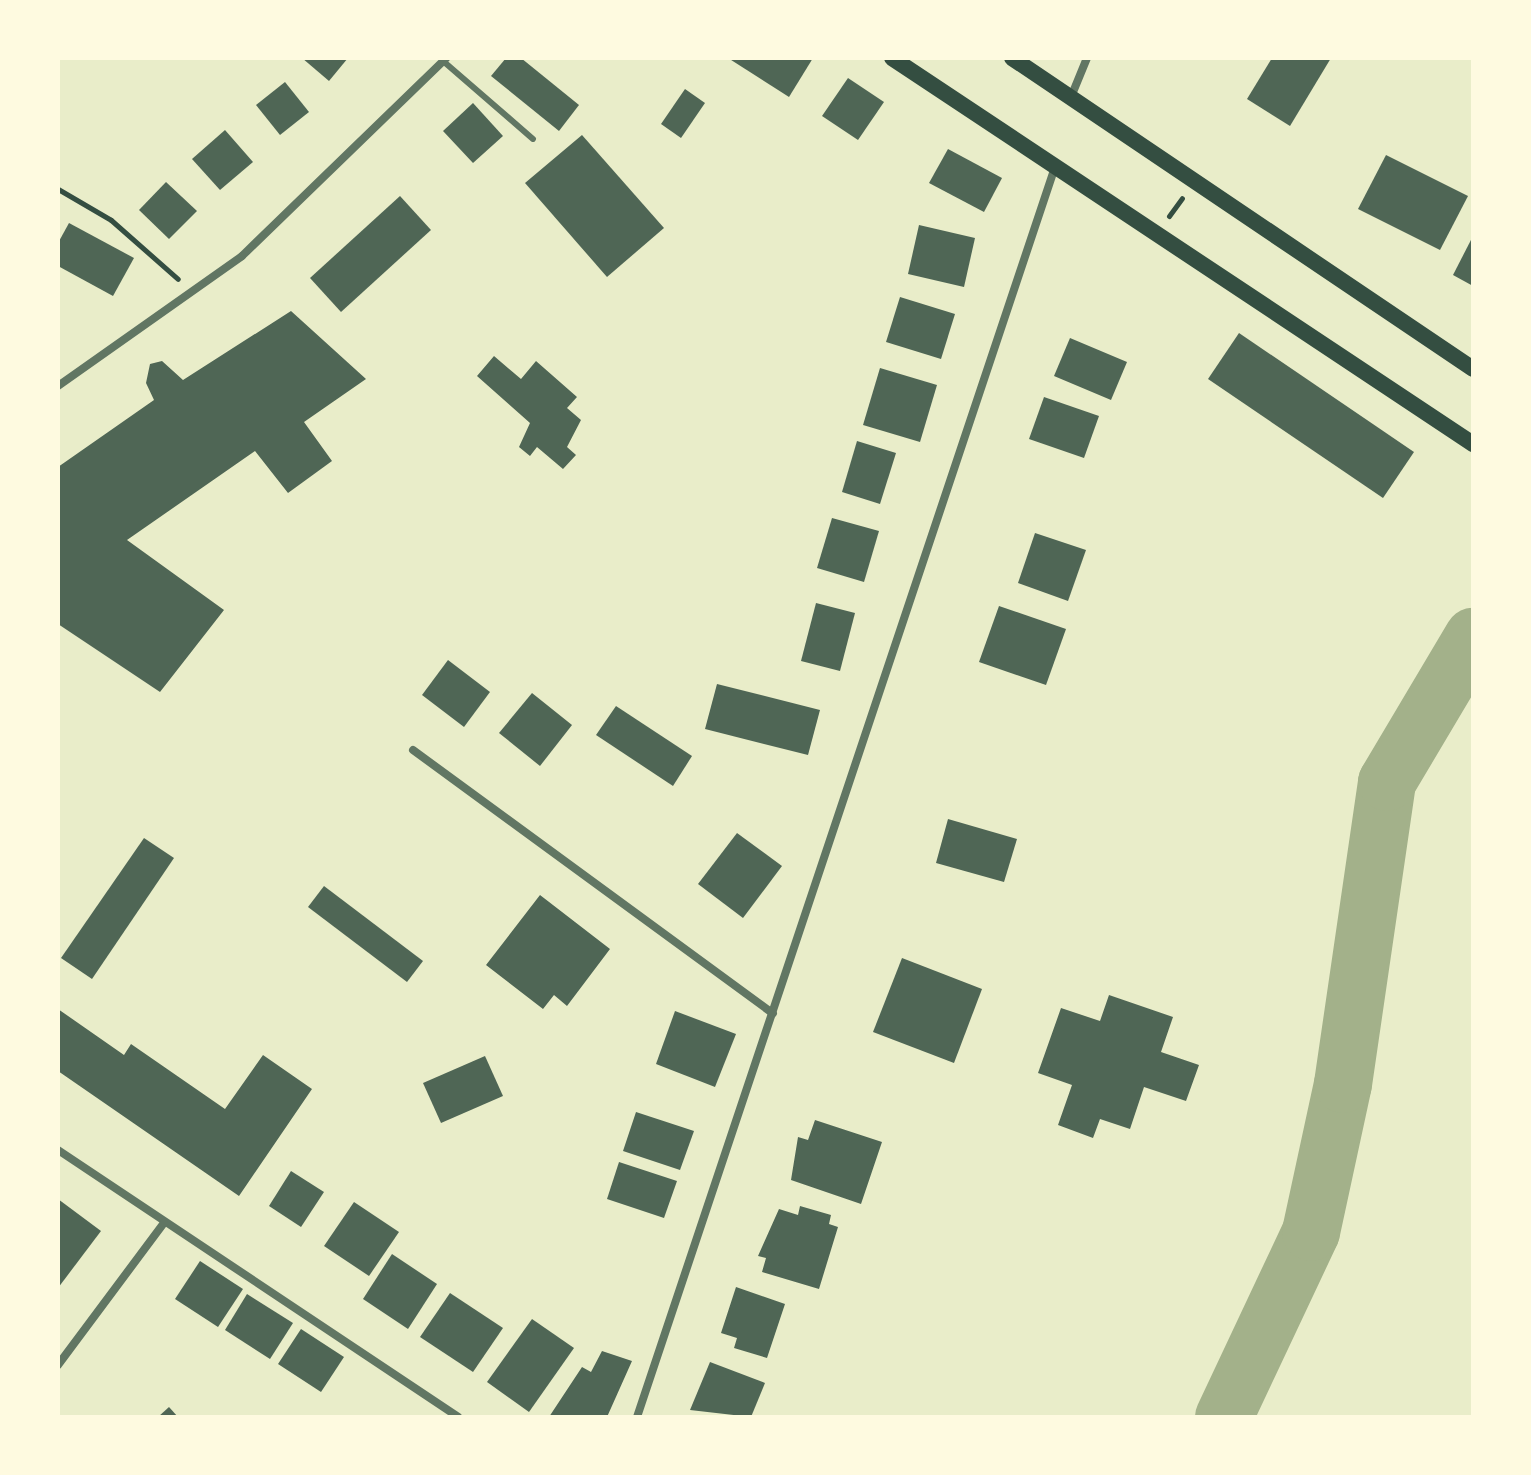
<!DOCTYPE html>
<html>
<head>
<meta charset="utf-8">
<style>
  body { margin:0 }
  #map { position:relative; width:1531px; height:1475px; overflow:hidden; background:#e9edc9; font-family:Roboto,sans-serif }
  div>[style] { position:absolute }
  .river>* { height:58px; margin:-29px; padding:0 29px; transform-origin:29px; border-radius:29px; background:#a3b18a }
  .building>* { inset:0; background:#4f6655 }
  .path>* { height:5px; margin:-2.5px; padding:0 2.5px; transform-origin:2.5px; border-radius:2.5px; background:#344e41 }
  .service>* { height:6px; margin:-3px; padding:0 3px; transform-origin:3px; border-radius:3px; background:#617663 }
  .minor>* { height:8px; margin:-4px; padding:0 4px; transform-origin:4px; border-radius:4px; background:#617663 }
  .secondary>* { height:16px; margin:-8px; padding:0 8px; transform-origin:8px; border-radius:8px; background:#344e41 }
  span { translate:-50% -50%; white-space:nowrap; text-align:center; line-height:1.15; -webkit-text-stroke:6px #fefae0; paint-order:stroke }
  .frame { position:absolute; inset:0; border:60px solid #fefae0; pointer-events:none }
</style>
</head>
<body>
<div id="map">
  <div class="river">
    <div style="left:1224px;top:1417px;width:204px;rotate:-64.8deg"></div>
    <div style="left:1311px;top:1232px;width:151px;rotate:-77.8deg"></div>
    <div style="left:1343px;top:1084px;width:305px;rotate:-81.7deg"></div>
    <div style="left:1387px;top:782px;width:169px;rotate:-59.3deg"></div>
  </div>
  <div class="building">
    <div style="clip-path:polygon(302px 58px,348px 58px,329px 81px)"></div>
    <div style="clip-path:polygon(506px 58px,521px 58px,579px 105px,559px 131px,491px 76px)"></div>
    <div style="clip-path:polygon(728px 58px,813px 58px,789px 97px)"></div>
    <div style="clip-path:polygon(1272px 58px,1331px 58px,1290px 126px,1247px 99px)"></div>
    <div style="clip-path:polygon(848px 78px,884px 102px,858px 140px,822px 116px)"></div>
    <div style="clip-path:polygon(285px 82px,309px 112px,280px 135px,256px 105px)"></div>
    <div style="clip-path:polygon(685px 89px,705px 103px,681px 138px,661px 124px)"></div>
    <div style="clip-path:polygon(473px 103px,503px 136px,473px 163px,443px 131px)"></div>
    <div style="clip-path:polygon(225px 130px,253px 162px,220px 190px,192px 159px)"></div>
    <div style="clip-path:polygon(582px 135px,664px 228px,607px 277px,525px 183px)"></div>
    <div style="clip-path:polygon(948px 149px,1002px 178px,984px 212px,929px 183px)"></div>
    <div style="clip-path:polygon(1386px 155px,1468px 196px,1440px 250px,1358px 209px)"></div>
    <div style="clip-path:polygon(166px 182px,197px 211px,169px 239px,139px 210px)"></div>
    <div style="clip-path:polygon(400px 196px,431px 230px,341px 312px,310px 278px)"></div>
    <div style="clip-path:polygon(69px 223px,134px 258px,113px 296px,58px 266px,58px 243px)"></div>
    <div style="clip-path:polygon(919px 225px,975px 238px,964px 287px,908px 274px)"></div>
    <div style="clip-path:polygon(1473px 236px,1473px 286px,1453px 275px)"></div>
    <div style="clip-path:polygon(900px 297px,955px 314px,941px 359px,886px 342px)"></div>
    <div style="clip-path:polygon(291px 311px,366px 379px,304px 422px,332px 461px,288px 493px,255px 451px,127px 540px,224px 610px,160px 692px,58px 624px,58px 467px,154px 400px,146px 383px,150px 364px,162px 361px,183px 380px)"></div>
    <div style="clip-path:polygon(1239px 333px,1414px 452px,1383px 498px,1208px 379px)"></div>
    <div style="clip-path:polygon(1070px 338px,1127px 362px,1111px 400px,1054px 376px)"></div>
    <div style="clip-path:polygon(494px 356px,521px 379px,536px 361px,577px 397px,567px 408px,581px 420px,567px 447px,576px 455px,563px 469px,537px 447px,530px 456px,519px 447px,530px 423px,477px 376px)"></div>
    <div style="clip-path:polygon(880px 368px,937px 385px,920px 442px,863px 425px)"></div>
    <div style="clip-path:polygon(1044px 397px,1099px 416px,1084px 458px,1029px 439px)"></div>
    <div style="clip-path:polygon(857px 441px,896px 453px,880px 504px,842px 492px)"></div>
    <div style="clip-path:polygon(832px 518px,879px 531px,864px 582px,817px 568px)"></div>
    <div style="clip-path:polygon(1035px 533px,1086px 550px,1068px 601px,1018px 583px)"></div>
    <div style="clip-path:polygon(816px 603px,855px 613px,840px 671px,801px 661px)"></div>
    <div style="clip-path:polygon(999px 606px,1066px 629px,1046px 685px,979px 662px)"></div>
    <div style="clip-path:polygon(448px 660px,490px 692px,464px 727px,422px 695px)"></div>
    <div style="clip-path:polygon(717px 684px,820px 710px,808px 755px,705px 729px)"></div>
    <div style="clip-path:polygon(532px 693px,572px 725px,540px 766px,499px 733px)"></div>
    <div style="clip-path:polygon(616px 706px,692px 756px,673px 786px,596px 735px)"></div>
    <div style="clip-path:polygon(948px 819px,1017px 839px,1004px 882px,936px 863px)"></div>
    <div style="clip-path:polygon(737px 833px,782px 866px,743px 918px,698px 884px)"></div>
    <div style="clip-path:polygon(144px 838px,174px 858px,92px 979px,61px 958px)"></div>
    <div style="clip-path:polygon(324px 886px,423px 961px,407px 982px,308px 907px)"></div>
    <div style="clip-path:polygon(540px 895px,610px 949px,567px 1006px,554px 995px,543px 1009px,486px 965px)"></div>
    <div style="clip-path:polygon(902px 958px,982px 989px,954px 1063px,873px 1032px)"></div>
    <div style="clip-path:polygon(1109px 995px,1173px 1017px,1161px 1052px,1199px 1065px,1186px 1101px,1144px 1087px,1130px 1129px,1100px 1119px,1093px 1138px,1058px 1125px,1072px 1085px,1038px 1073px,1061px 1008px,1100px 1021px)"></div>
    <div style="clip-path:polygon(58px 1009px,124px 1055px,131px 1044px,225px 1109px,263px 1055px,312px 1089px,239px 1196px,58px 1071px)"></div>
    <div style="clip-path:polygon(675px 1011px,736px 1034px,715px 1087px,656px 1064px)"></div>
    <div style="clip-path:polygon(485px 1056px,503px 1096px,441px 1123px,423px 1083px)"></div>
    <div style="clip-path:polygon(636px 1112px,694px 1131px,680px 1170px,623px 1151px)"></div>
    <div style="clip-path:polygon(815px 1120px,882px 1142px,861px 1204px,791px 1180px,798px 1137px,808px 1140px)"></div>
    <div style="clip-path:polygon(619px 1162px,677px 1181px,664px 1218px,607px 1199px)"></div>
    <div style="clip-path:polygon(291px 1171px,324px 1192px,301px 1227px,269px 1206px)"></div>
    <div style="clip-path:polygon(58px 1199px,101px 1231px,58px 1288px)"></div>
    <div style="clip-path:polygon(354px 1202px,399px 1232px,369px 1276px,324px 1246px)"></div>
    <div style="clip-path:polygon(800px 1206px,831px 1215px,829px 1224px,838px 1227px,819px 1289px,762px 1272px,766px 1258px,758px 1256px,779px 1209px,798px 1215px)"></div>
    <div style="clip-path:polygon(392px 1254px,437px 1284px,408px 1329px,363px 1299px)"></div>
    <div style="clip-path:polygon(200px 1261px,243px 1289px,218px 1327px,175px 1299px)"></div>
    <div style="clip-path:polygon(736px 1287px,785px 1304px,767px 1358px,734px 1348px,737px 1338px,721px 1333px)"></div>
    <div style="clip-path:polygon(450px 1293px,503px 1328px,473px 1372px,420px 1337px)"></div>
    <div style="clip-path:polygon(247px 1294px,293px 1323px,270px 1359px,225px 1330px)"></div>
    <div style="clip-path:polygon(532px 1319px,574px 1348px,529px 1412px,487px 1382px)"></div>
    <div style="clip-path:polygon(301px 1329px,344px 1357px,321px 1392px,278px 1364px)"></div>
    <div style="clip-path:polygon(602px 1351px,632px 1361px,607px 1417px,549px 1417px,582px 1367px,591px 1372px)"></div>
    <div style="clip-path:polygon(710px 1362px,765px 1383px,751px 1417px,690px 1410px)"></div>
    <div style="clip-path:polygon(169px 1407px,178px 1417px,158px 1417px)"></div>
  </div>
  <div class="path">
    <div style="left:58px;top:189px;width:61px;rotate:30.3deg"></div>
    <div style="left:111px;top:220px;width:89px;rotate:41.4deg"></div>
    <div style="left:1169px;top:216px;width:22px;rotate:-54deg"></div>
  </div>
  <div class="service">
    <div style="left:443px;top:61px;width:119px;rotate:40.9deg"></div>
  </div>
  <div class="minor">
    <div style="left:1071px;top:97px;width:42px;rotate:-67.7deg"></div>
    <div style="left:58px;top:386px;width:225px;rotate:-35.2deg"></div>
    <div style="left:242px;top:256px;width:284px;rotate:-44.1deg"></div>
    <div style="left:413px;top:750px;width:446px;rotate:36.2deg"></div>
    <div style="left:58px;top:1150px;width:481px;rotate:33.7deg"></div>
    <div style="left:58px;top:1365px;width:177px;rotate:-53.3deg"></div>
    <div style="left:637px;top:1417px;width:1318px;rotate:-71.51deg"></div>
  </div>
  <div class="secondary">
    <div style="left:892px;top:58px;width:698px;rotate:33.6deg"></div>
    <div style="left:1012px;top:58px;width:556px;rotate:34deg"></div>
  </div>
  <div class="frame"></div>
</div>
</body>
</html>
